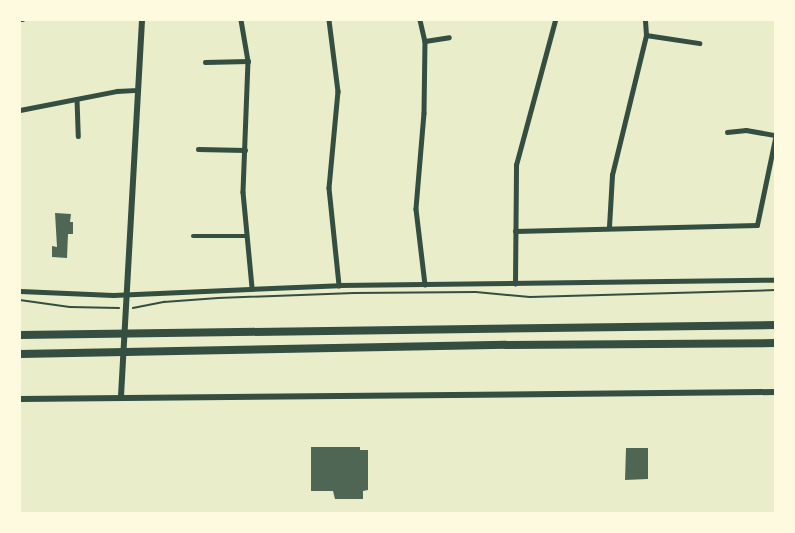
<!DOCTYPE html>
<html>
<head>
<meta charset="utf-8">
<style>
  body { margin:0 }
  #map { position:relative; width:795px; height:533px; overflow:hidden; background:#e9edc9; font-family:Manrope,sans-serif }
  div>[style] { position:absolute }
  .building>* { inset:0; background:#4f6655 }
  .path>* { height:1.5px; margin:-0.75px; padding:0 0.75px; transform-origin:0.75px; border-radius:0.75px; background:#344e41 }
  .minor>* { height:4.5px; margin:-2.25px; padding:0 2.25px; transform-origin:2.25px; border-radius:2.25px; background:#344e41 }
  .tertiary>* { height:5px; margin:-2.5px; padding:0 2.5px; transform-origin:2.5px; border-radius:2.5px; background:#344e41 }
  .secondary>* { height:6px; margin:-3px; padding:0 3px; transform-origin:3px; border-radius:3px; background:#344e41 }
  .motorway>* { height:8px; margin:-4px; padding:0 4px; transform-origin:4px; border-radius:4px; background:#344e41 }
  span { translate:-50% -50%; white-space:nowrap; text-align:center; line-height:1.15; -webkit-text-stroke:4.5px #fefae0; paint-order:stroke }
  .frame { position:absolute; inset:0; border:21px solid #fefae0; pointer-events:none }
</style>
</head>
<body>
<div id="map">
  <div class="building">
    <div style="clip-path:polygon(55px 213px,71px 214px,70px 222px,73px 222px,73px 234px,68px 234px,67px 258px,52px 257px,52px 246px,57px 247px)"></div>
    <div style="clip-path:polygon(311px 447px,360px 447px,360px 450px,368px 450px,368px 490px,363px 491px,363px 499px,335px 499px,333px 491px,311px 491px)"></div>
    <div style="clip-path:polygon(626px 448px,648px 448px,648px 479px,625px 480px)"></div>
  </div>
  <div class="path">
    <div style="left:20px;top:300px;width:50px;rotate:8deg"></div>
    <div style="left:70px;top:307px;width:49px;rotate:1.2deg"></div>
    <div style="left:133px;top:308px;width:32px;rotate:-11deg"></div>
    <div style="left:164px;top:302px;width:54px;rotate:-4.2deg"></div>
    <div style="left:218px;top:298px;width:136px;rotate:-2.1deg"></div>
    <div style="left:354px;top:293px;width:122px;rotate:-0.5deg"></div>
    <div style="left:476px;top:292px;width:54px;rotate:5.3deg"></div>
    <div style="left:530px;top:297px;width:246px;rotate:-1.6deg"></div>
  </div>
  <div class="minor">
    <div style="left:20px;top:20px;width:3px"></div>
    <div style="left:241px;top:20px;width:42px;rotate:80.3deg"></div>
    <div style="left:248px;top:61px;width:131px;rotate:92.2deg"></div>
    <div style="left:243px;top:192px;width:95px;rotate:84.6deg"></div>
    <div style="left:329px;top:20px;width:72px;rotate:82.8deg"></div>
    <div style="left:338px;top:91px;width:97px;rotate:95.3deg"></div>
    <div style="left:329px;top:188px;width:98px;rotate:84.1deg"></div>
    <div style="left:420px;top:20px;width:22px;rotate:77deg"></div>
    <div style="left:425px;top:41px;width:72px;rotate:90.8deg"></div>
    <div style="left:424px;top:113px;width:96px;rotate:94.8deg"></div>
    <div style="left:416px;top:209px;width:76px;rotate:83.2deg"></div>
    <div style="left:646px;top:35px;width:54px;rotate:8.6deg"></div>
    <div style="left:425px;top:41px;width:24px;rotate:-9deg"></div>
    <div style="left:205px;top:62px;width:43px;rotate:-1.3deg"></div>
    <div style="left:77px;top:99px;width:37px;rotate:88deg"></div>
    <div style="left:20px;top:110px;width:99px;rotate:-11.1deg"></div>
    <div style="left:117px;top:91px;width:21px;rotate:-3deg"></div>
    <div style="left:727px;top:132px;width:19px;rotate:-6deg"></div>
    <div style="left:746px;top:130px;width:29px;rotate:10deg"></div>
    <div style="left:198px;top:149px;width:47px;rotate:1.2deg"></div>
    <div style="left:609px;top:227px;width:52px;rotate:-86.7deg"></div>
    <div style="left:612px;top:175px;width:144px;rotate:-76.3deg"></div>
    <div style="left:646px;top:35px;width:15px;rotate:-94deg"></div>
    <div style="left:515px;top:231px;width:242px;rotate:-1.4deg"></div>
    <div style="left:757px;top:225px;width:93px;rotate:-78.2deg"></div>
    <div style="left:193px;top:236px;width:54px"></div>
    <div style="left:515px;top:284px;width:119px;rotate:-89.5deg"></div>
    <div style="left:516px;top:165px;width:150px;rotate:-74.9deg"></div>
  </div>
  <div class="tertiary">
    <div style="left:20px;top:291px;width:93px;rotate:2.5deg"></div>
    <div style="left:113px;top:295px;width:226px;rotate:-2.5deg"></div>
    <div style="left:339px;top:285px;width:437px;rotate:-0.7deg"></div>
  </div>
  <div class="secondary">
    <div style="left:121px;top:396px;width:377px;rotate:-86.8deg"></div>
    <div style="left:20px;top:399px;width:756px;rotate:-0.53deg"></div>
  </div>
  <div class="motorway">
    <div style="left:20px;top:335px;width:756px;rotate:-0.76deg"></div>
    <div style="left:20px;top:354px;width:486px;rotate:-1.1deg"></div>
    <div style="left:506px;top:345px;width:270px;rotate:-0.4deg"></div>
  </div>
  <div class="frame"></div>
</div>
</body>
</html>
